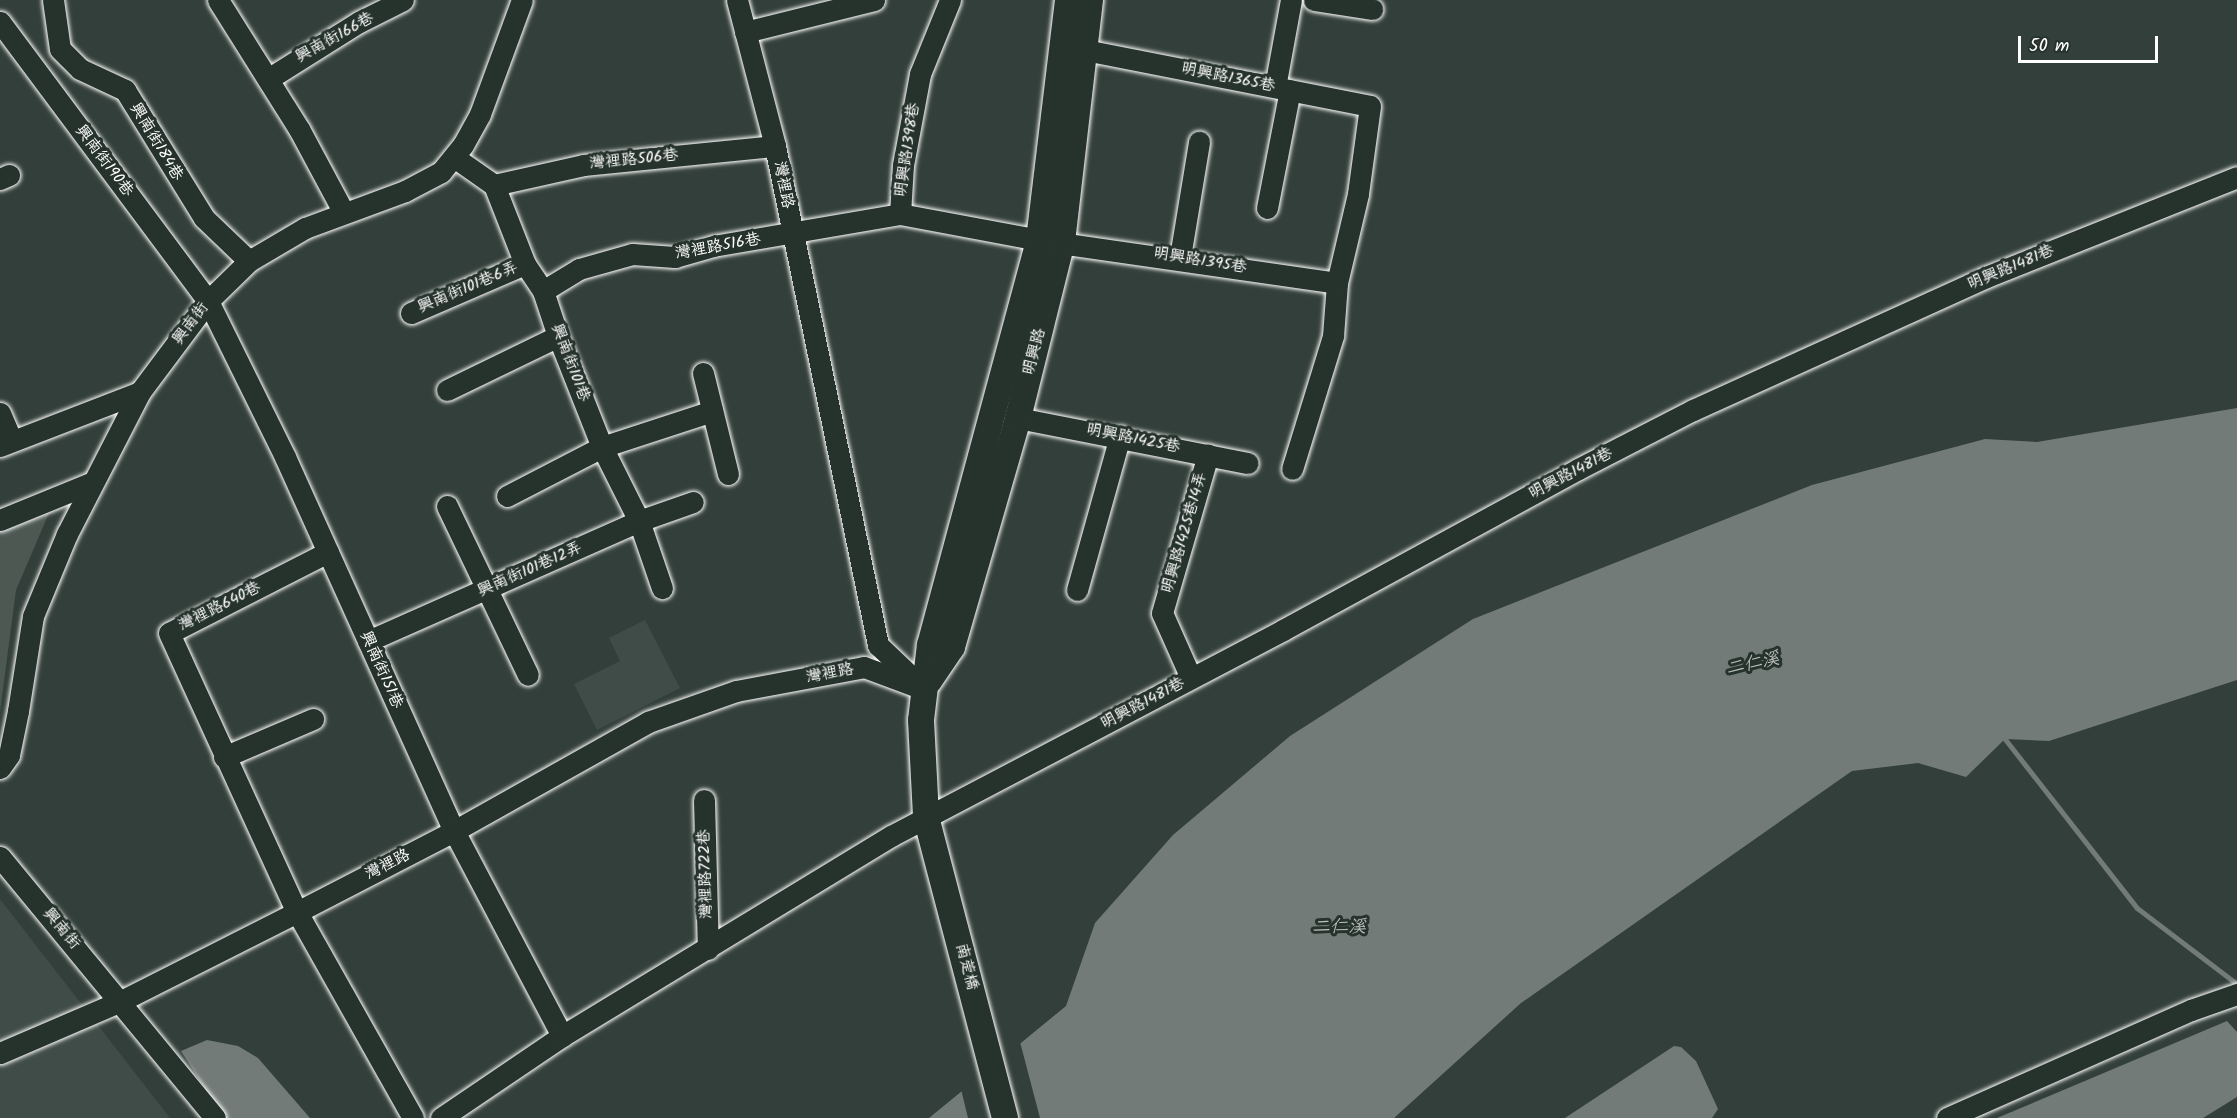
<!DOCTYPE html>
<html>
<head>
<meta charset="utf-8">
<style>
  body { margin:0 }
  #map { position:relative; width:2237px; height:1118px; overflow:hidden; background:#333f3a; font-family:Kalam,"LXGW WenKai TC",sans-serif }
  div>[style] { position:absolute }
  .built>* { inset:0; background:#404c47 }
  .green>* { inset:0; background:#4d5853 }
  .water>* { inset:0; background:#737b78 }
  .pier>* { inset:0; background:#333f3a }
  .stream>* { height:5px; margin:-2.5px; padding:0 2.5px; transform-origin:2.5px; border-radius:2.5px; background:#737b78 }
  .roads { filter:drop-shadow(0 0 2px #fff) drop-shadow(0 0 2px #fff) }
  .minor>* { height:21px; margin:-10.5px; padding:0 10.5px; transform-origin:10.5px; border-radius:10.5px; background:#26332d }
  .major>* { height:26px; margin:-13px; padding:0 13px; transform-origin:13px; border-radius:13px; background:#26332d }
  span { translate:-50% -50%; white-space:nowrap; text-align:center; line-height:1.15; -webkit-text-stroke:6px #26332d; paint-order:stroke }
  .street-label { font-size:16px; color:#fff }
  .water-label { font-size:18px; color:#b9bdbc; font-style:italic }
  .scale { position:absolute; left:2018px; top:36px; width:140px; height:27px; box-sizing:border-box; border:3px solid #fff; border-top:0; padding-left:8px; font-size:18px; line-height:21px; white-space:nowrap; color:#fff; -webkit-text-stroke:4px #26332d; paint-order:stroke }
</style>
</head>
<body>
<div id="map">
  <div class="built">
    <div style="clip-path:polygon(645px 620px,680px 688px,597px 730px,574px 684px,620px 661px,609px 638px)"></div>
    <div style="clip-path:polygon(0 899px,170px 1118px,0 1118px)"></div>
  </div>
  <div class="green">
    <div style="clip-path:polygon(52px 506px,16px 590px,0 712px,0 528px)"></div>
  </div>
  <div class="water">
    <div style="clip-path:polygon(2237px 408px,2237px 680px,2049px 741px,2005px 739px,1966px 777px,1918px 763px,1852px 771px,1521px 1003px,1394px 1118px,929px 1118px,1066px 1006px,1095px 923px,1173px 835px,1290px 736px,1473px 619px,1812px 485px,1985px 439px,2037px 442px)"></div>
    <div style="clip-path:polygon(2227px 1021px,2237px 1032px,2237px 1097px,2203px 1118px,1997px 1118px)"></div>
    <div style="clip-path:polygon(207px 1040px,238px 1046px,258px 1058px,310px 1118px,224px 1118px,181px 1051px)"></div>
    <div style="clip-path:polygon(1674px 1046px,1681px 1047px,1696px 1061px,1718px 1109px,1712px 1118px,1565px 1118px)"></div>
  </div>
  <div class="pier">
    <div style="clip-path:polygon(1020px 1042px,1040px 1118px,968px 1118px,961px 1089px)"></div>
  </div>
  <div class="stream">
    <div style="left:2001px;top:734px;width:221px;rotate:52deg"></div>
    <div style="left:2137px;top:908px;width:126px;rotate:37.2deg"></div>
  </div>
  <div class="roads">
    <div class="minor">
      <div style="left:53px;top:0;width:49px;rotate:81.9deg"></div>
      <div style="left:60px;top:49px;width:28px;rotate:45deg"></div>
      <div style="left:80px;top:69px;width:50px;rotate:25deg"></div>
      <div style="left:125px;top:90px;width:150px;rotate:58.3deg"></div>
      <div style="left:204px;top:218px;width:62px;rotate:43.7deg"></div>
      <div style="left:218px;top:0;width:152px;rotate:57.9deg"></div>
      <div style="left:299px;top:129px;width:93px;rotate:61.8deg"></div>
      <div style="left:737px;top:0;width:151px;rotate:75.4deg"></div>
      <div style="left:775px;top:146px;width:510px;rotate:78.34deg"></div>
      <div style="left:878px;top:645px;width:57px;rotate:43.6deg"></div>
      <div style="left:1314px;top:0;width:59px;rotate:8.8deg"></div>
      <div style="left:0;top:22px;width:348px;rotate:53.3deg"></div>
      <div style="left:208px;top:301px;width:174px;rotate:63.7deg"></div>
      <div style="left:285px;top:457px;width:410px;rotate:65.7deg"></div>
      <div style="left:454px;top:831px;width:232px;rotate:62.2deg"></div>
      <div style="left:745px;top:32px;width:133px;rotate:-13.9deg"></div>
      <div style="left:1085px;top:50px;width:290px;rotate:11.1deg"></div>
      <div style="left:1370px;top:106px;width:89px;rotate:97.8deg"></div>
      <div style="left:1358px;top:194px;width:91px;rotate:103.3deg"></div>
      <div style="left:1337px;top:283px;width:53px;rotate:94.3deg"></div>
      <div style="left:1333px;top:336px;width:139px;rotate:107.1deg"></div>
      <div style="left:268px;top:79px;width:107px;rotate:-32.1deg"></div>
      <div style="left:359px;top:22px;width:49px;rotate:-26.6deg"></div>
      <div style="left:1275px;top:87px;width:88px;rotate:-79.6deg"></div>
      <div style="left:454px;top:157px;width:49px;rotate:35deg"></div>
      <div style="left:494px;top:185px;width:85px;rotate:68.6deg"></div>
      <div style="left:525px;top:264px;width:32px;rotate:56deg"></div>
      <div style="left:543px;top:291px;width:47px;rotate:71.6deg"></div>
      <div style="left:558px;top:336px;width:119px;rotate:68.4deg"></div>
      <div style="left:602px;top:447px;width:83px;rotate:63.4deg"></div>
      <div style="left:639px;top:521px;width:71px;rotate:71.1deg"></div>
      <div style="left:0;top:179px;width:10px;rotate:-24deg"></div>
      <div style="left:494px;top:185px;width:92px;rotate:-12.5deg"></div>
      <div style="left:584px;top:165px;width:192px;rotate:-5.7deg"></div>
      <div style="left:1267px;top:208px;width:120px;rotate:-79deg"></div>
      <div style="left:900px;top:214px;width:49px;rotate:-86.5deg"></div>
      <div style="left:903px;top:165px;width:93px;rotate:-79.4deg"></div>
      <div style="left:920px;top:74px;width:80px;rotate:-67.9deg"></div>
      <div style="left:1180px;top:257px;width:117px;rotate:-80.6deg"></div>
      <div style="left:543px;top:291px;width:42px;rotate:-31.4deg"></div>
      <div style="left:579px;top:269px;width:55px;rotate:-15.8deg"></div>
      <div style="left:632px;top:254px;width:43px;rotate:4deg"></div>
      <div style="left:675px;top:257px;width:40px;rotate:-16deg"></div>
      <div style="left:713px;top:246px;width:190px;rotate:-9.7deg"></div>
      <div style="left:900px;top:214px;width:141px;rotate:10.6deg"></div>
      <div style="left:1039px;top:240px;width:301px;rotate:8.2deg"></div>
      <div style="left:411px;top:313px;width:124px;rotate:-23.3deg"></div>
      <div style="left:703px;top:373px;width:104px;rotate:76.1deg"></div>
      <div style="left:447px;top:390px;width:123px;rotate:-25.9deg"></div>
      <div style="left:0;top:413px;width:30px;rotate:67deg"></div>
      <div style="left:1018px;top:418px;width:234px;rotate:11.1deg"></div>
      <div style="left:0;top:446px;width:150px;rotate:-21.1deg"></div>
      <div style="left:507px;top:496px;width:107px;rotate:-27.3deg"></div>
      <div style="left:602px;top:447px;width:116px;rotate:-18.1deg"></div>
      <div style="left:447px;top:506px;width:187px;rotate:64.4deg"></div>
      <div style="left:0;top:520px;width:100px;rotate:-22.2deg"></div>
      <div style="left:328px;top:552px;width:178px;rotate:153deg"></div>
      <div style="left:169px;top:633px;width:307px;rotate:65.4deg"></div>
      <div style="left:297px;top:912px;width:236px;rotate:60.6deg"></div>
      <div style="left:1077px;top:590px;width:160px;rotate:-74.4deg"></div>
      <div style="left:368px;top:641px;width:296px;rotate:-23.9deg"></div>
      <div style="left:639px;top:521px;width:57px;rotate:-19.4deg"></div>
      <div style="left:1191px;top:678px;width:71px;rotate:-114deg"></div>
      <div style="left:1162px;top:613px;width:165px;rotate:-73.8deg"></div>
      <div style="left:224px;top:757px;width:97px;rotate:-23.1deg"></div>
      <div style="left:0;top:768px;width:16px;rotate:-55deg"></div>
      <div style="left:9px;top:755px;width:45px;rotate:-78.4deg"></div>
      <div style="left:18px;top:711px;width:96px;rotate:-81deg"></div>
      <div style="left:33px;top:616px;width:89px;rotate:-67.5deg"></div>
      <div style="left:67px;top:534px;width:160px;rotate:-62.8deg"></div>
      <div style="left:140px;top:392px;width:114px;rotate:-53.2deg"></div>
      <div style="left:208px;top:301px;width:57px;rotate:-44.3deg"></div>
      <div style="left:249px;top:261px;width:65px;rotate:-30.5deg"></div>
      <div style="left:305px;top:228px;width:107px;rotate:-20.3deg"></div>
      <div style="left:405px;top:191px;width:41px;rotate:-27.8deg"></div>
      <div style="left:441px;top:172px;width:35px;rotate:-51deg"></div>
      <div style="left:463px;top:145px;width:35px;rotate:-61deg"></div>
      <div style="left:480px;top:114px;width:121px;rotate:-69.8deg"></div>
      <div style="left:704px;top:800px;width:149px;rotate:88.5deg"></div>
      <div style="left:0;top:857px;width:338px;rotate:50.5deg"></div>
      <div style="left:0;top:1053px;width:132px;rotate:-23.3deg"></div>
      <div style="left:121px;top:1001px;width:197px;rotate:-26.8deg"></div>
      <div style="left:297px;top:912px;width:177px;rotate:-27.3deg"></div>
      <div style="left:454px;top:831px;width:223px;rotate:-29.3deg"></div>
      <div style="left:648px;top:722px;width:93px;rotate:-19.4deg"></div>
      <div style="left:736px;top:691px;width:130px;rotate:-10.6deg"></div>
      <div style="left:864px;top:667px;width:63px;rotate:20.4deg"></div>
      <div style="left:441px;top:1118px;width:146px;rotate:-34.1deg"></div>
      <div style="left:562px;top:1036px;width:385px;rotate:-31.3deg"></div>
      <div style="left:891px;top:836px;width:443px;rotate:-27.7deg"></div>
      <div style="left:1283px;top:630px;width:336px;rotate:-28.6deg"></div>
      <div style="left:1578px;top:469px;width:129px;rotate:-27.2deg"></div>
      <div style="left:1693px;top:410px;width:322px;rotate:-24.4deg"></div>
      <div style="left:1986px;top:277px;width:270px;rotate:-21.7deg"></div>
      <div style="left:1947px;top:1118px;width:267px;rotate:-23.9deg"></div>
      <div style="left:2191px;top:1010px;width:49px;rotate:-19.2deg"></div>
    </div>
    <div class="major">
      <div style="left:929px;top:681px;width:41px;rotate:-55.9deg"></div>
      <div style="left:952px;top:647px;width:238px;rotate:-73.9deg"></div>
      <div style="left:1018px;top:418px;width:181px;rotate:-76deg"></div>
      <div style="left:1062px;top:242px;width:244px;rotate:-83.4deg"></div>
      <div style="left:1005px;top:1118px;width:312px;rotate:-104.7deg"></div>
      <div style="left:926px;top:816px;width:96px;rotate:-93deg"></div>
      <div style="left:921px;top:720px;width:76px;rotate:-83.2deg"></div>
      <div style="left:930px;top:645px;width:419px;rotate:-74.9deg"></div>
      <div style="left:1039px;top:240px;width:242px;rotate:-83.1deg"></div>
    </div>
  </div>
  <div class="street-label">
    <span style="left:335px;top:38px;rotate:-29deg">興南街166巷</span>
    <span style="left:1228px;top:78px;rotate:11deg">明興路1365巷</span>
    <span style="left:156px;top:142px;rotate:59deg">興南街184巷</span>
    <span style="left:908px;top:150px;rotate:-82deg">明興路1398巷</span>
    <span style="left:634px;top:160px;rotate:-6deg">灣裡路506巷</span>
    <span style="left:104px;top:161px;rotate:53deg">興南街190巷</span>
    <span style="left:783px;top:185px;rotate:79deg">灣裡路</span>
    <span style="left:718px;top:247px;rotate:-10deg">灣裡路516巷</span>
    <span style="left:1200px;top:261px;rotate:9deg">明興路1395巷</span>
    <span style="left:2011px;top:268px;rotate:-23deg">明興路1481巷</span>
    <span style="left:468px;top:288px;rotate:-23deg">興南街101巷6弄</span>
    <span style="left:191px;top:324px;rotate:-53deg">興南街</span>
    <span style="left:1035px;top:352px;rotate:-76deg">明興路</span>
    <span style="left:570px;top:363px;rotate:69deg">興南街101巷</span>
    <span style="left:1133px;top:439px;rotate:11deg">明興路1425巷</span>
    <span style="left:1571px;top:474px;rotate:-28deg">明興路1481巷</span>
    <span style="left:1185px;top:533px;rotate:-74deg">明興路1425巷14弄</span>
    <span style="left:530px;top:570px;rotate:-24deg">興南街101巷12弄</span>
    <span style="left:220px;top:607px;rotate:-27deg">灣裡路640巷</span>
    <span style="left:381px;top:670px;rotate:66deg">興南街151巷</span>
    <span style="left:830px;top:674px;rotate:-11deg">灣裡路</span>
    <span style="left:1143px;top:704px;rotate:-28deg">明興路1481巷</span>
    <span style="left:388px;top:865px;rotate:-27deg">灣裡路</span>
    <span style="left:706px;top:874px;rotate:-92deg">灣裡路722巷</span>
    <span style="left:61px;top:929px;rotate:50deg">興南街</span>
    <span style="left:966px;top:967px;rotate:75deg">南萣橋</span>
  </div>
  <div class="water-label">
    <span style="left:1753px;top:665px;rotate:-12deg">二仁溪</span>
    <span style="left:1339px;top:928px">二仁溪</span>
  </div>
  <div class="scale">50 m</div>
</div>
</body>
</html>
